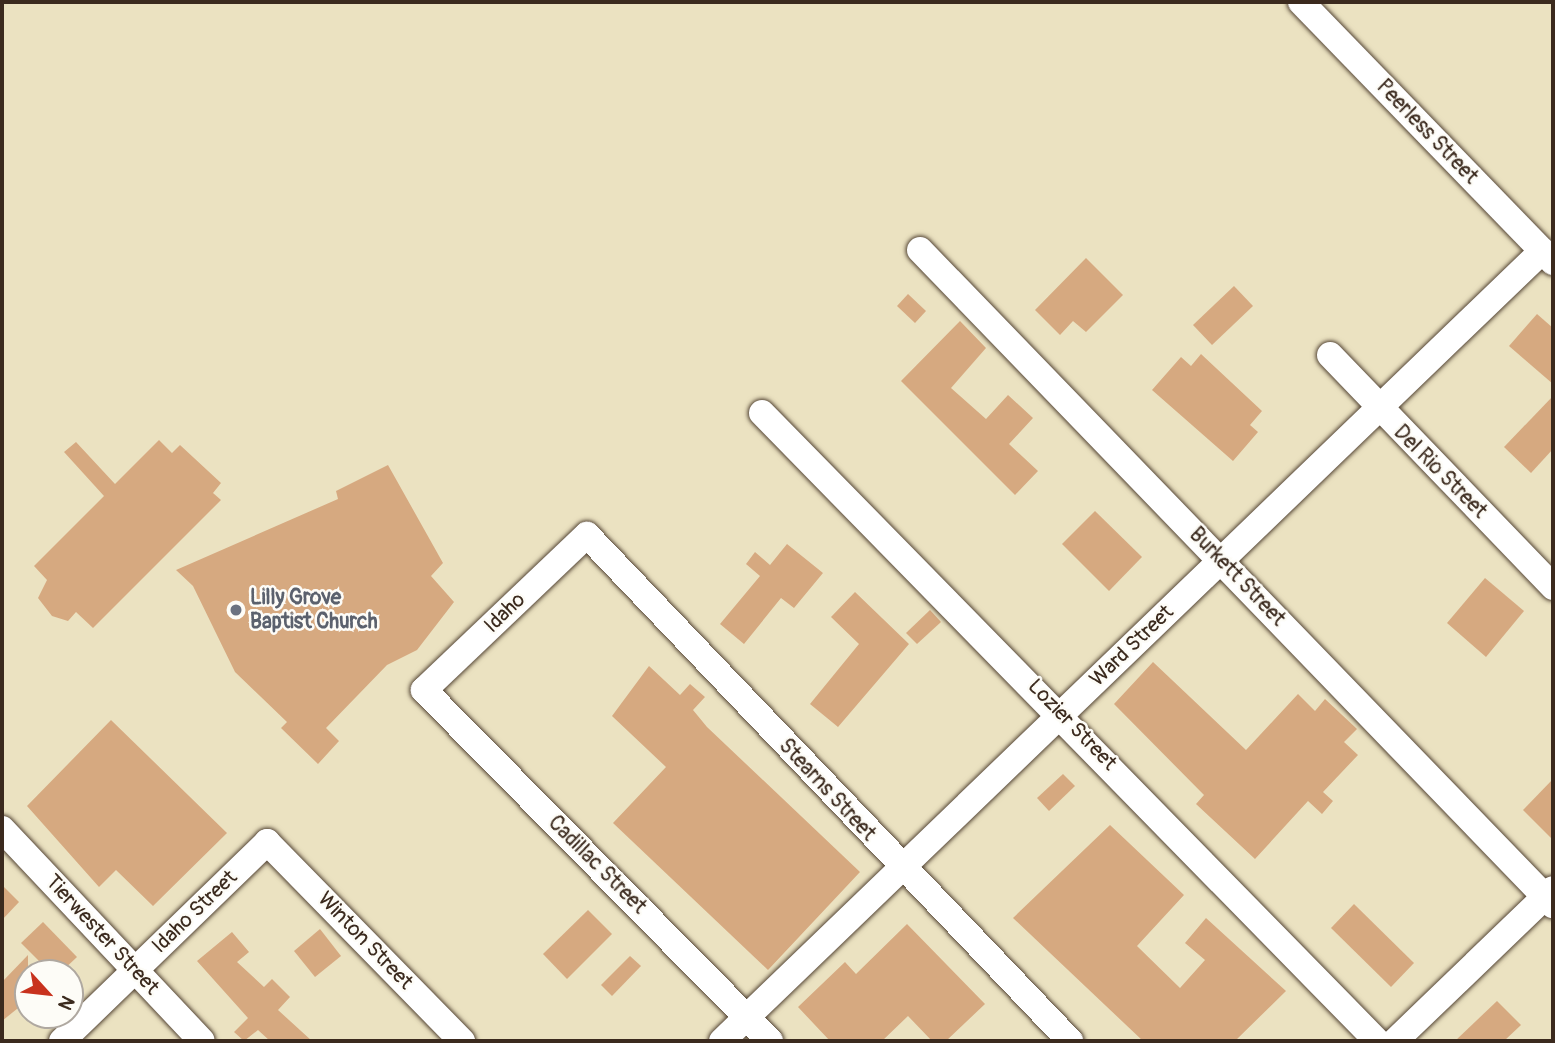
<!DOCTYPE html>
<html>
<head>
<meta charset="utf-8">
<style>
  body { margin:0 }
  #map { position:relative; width:1555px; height:1043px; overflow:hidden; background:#ebe2c1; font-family:Pangolin,sans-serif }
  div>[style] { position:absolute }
  .building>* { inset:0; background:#d6a980 }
  .roads { filter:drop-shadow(0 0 2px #554636) drop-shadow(0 0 2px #554636) }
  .minor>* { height:26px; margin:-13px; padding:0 13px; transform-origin:13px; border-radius:13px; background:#fff }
  .dots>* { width:19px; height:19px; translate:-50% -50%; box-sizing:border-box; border:4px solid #fdfcf7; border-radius:50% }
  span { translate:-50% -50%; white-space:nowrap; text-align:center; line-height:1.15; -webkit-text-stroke:5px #fdfcf7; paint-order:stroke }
  .street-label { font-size:21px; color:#3b2a1e }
  .worship-label { font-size:21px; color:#5b616d; font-weight:700 }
  .left { translate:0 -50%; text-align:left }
  .frame { position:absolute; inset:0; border:4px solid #3b2a1e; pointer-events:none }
  .north { position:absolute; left:14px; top:959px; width:70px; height:70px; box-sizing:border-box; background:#fdfcf7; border:2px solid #afa8a0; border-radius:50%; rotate:117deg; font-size:19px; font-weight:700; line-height:28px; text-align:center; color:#3b2a1e }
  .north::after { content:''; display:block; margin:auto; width:24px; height:32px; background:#c8321e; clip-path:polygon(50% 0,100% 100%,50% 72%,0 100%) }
</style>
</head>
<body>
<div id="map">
  <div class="building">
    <div style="clip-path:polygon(1086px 258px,1123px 295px,1086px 332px,1073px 321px,1060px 335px,1035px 310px)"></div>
    <div style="clip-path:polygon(1234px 286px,1253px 306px,1212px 345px,1193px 325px)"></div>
    <div style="clip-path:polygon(908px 294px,926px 311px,915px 323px,897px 306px)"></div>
    <div style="clip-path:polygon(1537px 314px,1553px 328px,1553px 384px,1509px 346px)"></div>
    <div style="clip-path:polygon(960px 321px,986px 348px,951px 388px,986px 419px,1008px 395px,1033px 418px,1009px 444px,1038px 471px,1015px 495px,901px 381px)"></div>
    <div style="clip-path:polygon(1201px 354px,1262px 411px,1250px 425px,1258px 432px,1233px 461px,1152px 390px,1181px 357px,1191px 366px)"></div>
    <div style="clip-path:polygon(1553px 396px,1553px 449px,1531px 473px,1504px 447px)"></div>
    <div style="clip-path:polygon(159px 440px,172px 453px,180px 445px,221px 483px,213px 493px,221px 500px,93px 628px,76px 612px,68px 621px,52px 616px,38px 598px,47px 580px,34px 566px,104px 496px,64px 452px,76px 442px,115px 484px)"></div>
    <div style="clip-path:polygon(388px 465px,443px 563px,431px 576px,454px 602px,417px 650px,387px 665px,326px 728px,339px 741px,318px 764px,281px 728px,287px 722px,235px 672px,193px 586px,176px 570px,338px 499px,336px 491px)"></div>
    <div style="clip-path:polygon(1095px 511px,1142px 557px,1109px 591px,1062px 544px)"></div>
    <div style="clip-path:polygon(787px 544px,823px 573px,794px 608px,781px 598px,744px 644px,720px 624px,760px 576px,746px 564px,755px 552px,770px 565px)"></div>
    <div style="clip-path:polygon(1485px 578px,1524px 611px,1486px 657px,1447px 623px)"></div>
    <div style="clip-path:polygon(855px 592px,909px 644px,838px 727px,810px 704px,859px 644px,831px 617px)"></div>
    <div style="clip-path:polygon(930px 610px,941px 622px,917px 644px,906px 633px)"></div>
    <div style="clip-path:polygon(1153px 662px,1246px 750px,1298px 694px,1315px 711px,1325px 699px,1357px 729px,1344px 742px,1358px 755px,1323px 792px,1333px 801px,1322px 814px,1308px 801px,1255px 859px,1196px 804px,1204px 795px,1114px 704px)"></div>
    <div style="clip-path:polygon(649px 666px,680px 695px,690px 684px,705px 697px,693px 710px,707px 727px,860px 872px,768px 970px,613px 823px,666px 767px,612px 716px)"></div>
    <div style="clip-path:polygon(111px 720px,227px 833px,153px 906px,116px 870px,99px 887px,27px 806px)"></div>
    <div style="clip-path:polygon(1063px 774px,1075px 786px,1049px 811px,1037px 798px)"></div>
    <div style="clip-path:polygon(1553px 779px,1553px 840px,1523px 810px)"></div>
    <div style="clip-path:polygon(1110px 825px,1184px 895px,1137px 946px,1180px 988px,1205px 960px,1185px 943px,1206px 918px,1286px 991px,1235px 1041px,1143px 1041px,1013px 918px)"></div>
    <div style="clip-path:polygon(2px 885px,19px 902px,2px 920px)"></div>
    <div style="clip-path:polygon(1354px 904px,1414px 963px,1391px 987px,1331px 928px)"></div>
    <div style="clip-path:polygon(588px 910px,612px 934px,567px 979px,543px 954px)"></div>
    <div style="clip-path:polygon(43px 922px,77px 957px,60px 973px,51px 973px,21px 943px)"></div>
    <div style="clip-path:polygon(907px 924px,985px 1004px,946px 1041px,932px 1041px,908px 1016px,882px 1041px,830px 1041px,798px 1007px,845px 962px,856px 974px)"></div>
    <div style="clip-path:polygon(320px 929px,341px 956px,315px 977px,294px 951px)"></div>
    <div style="clip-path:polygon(232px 932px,249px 952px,237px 962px,264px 987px,272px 979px,290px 997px,278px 1010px,312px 1041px,270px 1041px,258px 1030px,244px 1041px,234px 1032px,248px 1018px,197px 961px)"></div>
    <div style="clip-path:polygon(28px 955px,28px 1000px,2px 1021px,2px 982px)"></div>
    <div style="clip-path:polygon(630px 956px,641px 966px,612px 996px,601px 985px)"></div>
    <div style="clip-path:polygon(1497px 1001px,1521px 1025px,1504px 1041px,1455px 1041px)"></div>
  </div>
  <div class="roads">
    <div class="minor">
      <div style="left:1301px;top:2px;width:362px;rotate:45.9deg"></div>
      <div style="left:920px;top:250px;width:911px;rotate:45.98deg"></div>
      <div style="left:1330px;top:355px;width:322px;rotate:46.1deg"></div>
      <div style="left:762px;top:413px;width:879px;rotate:45.6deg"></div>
      <div style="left:2px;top:829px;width:291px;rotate:46.7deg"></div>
      <div style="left:62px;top:1041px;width:286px;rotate:-44.1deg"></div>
      <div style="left:267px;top:842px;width:279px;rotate:45.6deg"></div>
      <div style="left:722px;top:1041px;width:1139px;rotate:-43.93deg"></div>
      <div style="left:770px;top:1041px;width:493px;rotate:-134.6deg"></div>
      <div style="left:424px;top:690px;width:225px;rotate:-43.6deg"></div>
      <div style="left:587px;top:535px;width:700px;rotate:46.33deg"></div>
      <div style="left:1395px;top:1041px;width:219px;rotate:-43.9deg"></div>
    </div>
  </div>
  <div class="dots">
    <div style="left:236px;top:610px;background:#6b7280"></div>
  </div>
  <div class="street-label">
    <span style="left:1427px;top:132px;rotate:46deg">Peerless Street</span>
    <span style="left:1440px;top:472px;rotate:45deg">Del Rio Street</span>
    <span style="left:1237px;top:577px;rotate:46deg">Burkett Street</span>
    <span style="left:505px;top:613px;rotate:-44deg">Idaho</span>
    <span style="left:1132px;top:646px;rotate:-44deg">Ward Street</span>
    <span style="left:1072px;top:725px;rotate:46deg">Lozier Street</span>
    <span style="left:827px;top:790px;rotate:47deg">Stearns Street</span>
    <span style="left:597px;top:865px;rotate:45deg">Cadillac Street</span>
    <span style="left:195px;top:912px;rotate:-44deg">Idaho Street</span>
    <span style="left:102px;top:935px;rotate:47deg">Tierwester Street</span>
    <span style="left:365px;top:941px;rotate:46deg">Winton Street</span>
  </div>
  <div class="worship-label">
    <span class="left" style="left:250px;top:610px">Lilly Grove<br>Baptist Church</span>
  </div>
  <div class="frame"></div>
  <div class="north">N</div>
</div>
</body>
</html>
